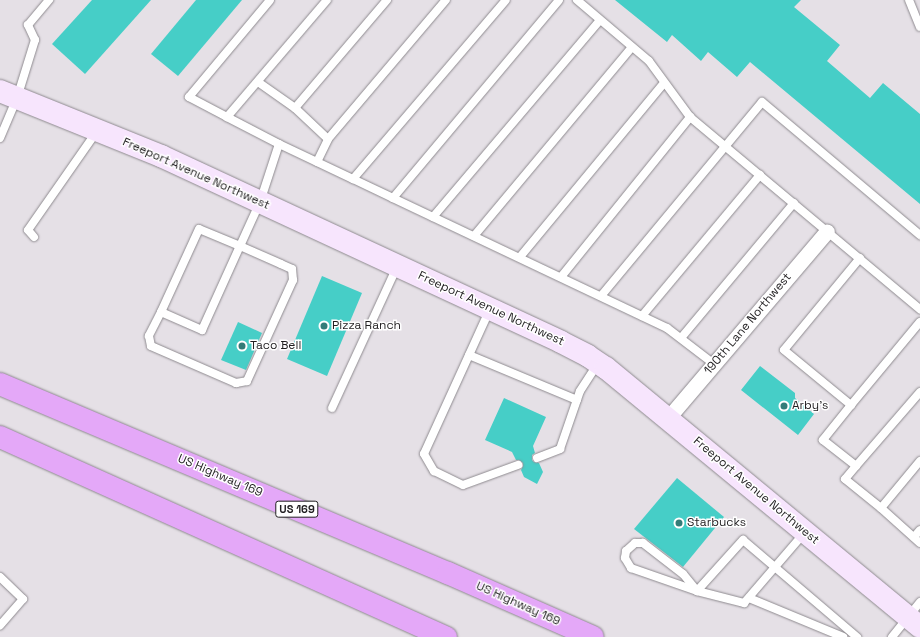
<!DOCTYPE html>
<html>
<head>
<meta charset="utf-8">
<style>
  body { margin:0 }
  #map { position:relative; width:920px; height:637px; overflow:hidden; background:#e5e0e6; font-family:"Space Grotesk",sans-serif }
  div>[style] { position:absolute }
  .building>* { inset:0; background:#46cec7 }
  .roads { filter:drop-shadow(0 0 1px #8e8a8f) drop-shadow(0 0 1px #8e8a8f) }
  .lane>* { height:8px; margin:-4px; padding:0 4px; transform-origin:4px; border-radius:4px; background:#fff }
  .street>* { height:15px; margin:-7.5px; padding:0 7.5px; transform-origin:7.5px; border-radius:7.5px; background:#fff }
  .secondary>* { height:22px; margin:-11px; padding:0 11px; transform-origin:11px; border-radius:11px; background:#f7e5fd }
  .highway>* { height:22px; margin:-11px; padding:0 11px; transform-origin:11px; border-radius:11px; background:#e4a8f8 }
  .dots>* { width:11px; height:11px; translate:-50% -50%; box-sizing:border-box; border:2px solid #fff; border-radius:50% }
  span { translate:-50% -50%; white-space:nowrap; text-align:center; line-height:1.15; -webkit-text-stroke:3px #fff; paint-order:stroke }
  .shield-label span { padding:1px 3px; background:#fff; border:1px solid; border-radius:3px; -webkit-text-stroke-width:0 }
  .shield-label { font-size:11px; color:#201e20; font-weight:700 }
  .street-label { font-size:12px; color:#201e20 }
  .poi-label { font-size:12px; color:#201e20 }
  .left { translate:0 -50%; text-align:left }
</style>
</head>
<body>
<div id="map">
  <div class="building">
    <div style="clip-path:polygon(92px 0,151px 0,85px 74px,52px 44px)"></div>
    <div style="clip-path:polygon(196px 0,242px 0,178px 76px,151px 54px)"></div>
    <div style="clip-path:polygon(615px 0,801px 0,794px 7px,840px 45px,827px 61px,870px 98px,883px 83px,920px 114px,920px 204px,750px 62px,737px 77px,708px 52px,701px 61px,672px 35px,667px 42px)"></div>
    <div style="clip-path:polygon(322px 276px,362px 293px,327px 376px,287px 359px)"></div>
    <div style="clip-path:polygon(238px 322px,262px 333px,246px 370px,221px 360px)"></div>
    <div style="clip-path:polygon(760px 366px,795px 393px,795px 398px,814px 414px,798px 435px,741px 390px)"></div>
    <div style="clip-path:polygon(504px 398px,546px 417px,533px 446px,535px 453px,532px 455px,532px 460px,534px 462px,539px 463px,543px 472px,537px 484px,524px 477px,521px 470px,523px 466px,523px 463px,519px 460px,516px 460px,512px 452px,485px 440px)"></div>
    <div style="clip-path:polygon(677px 478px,724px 517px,683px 567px,634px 529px)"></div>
  </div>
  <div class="roads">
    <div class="lane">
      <div style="left:577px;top:0;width:94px;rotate:40.3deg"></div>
      <div style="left:649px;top:61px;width:69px;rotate:53.8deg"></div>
      <div style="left:690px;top:117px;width:300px;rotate:39.9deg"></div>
      <div style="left:909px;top:0;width:29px;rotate:68deg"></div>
      <div style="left:258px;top:82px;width:45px;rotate:35.1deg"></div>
      <div style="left:295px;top:108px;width:142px;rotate:-49.6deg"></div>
      <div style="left:295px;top:108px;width:45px;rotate:43.2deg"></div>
      <div style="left:328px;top:139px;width:182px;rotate:-49.7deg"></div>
      <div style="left:227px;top:117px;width:43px;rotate:-152.2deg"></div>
      <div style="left:189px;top:97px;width:126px;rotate:-50.1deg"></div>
      <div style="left:0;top:138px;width:43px;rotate:-67deg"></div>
      <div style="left:17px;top:98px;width:61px;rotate:-72.8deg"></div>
      <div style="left:35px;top:40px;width:17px;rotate:-115deg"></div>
      <div style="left:28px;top:25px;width:33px;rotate:-50deg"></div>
      <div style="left:279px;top:144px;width:82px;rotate:25.3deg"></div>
      <div style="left:353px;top:179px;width:235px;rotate:-49.5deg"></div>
      <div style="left:317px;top:162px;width:25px;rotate:-64deg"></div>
      <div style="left:353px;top:179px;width:44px;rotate:25.4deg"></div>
      <div style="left:393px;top:198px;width:258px;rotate:-50deg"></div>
      <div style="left:393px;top:198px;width:303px;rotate:25.4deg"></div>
      <div style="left:667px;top:328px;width:59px;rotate:37.5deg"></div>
      <div style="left:433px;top:217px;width:258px;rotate:-49.7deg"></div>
      <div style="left:474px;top:236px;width:246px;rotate:-50.1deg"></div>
      <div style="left:34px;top:237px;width:9px;rotate:-131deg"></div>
      <div style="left:28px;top:230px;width:121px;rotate:-55.1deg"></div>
      <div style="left:520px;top:257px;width:226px;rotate:-50.4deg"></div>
      <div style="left:860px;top:258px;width:119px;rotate:129.6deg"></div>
      <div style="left:784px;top:350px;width:87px;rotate:39.4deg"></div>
      <div style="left:851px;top:405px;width:45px;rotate:128.7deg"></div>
      <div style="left:823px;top:440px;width:42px;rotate:38.2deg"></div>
      <div style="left:856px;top:466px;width:17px;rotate:130deg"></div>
      <div style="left:845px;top:479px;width:46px;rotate:38.9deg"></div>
      <div style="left:561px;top:277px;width:206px;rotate:-51.1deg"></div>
      <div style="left:601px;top:296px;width:252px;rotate:-50.3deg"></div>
      <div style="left:762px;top:102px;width:207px;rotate:40.1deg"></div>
      <div style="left:490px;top:309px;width:159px;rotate:114.5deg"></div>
      <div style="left:424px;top:454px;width:20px;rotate:60deg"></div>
      <div style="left:434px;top:471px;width:32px;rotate:26deg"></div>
      <div style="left:463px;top:485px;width:59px;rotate:-20deg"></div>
      <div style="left:161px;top:312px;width:27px;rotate:117deg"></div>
      <div style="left:149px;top:336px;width:10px;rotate:79deg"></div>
      <div style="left:151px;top:346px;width:93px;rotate:23.5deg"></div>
      <div style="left:236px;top:383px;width:11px;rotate:-10deg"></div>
      <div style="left:247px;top:381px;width:111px;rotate:-65.5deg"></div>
      <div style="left:293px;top:280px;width:11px;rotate:-95deg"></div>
      <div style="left:292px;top:269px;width:12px;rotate:-156deg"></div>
      <div style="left:281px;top:264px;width:45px;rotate:-156.3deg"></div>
      <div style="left:240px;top:246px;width:44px;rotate:-157.5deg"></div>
      <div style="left:199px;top:229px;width:91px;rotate:114.6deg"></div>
      <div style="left:161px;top:312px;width:45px;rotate:23.7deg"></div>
      <div style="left:202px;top:330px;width:92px;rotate:-65.7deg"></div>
      <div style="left:240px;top:246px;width:48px;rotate:-65.6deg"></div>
      <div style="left:260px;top:202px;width:61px;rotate:-71.9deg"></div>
      <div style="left:279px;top:144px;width:59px;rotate:-152.6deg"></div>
      <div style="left:227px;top:117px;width:154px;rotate:-49.5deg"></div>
      <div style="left:642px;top:316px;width:184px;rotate:-50.1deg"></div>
      <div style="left:681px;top:338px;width:176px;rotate:-50.1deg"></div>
      <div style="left:469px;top:355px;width:117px;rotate:22.6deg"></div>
      <div style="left:851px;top:405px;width:108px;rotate:-50.3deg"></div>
      <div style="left:332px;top:408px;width:155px;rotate:-65.3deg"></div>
      <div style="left:537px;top:458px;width:25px;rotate:-21deg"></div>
      <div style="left:560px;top:449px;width:61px;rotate:-71deg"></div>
      <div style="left:580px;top:391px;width:33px;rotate:-57deg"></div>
      <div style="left:920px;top:461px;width:61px;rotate:129.7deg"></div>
      <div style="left:881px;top:508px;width:52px;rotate:41.9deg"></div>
      <div style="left:856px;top:466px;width:98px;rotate:-49.1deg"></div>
      <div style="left:914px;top:537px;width:9px;rotate:-49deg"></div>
      <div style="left:0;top:577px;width:32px;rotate:44deg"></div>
      <div style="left:23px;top:599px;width:35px;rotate:131deg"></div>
      <div style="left:697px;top:591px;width:22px;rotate:-129deg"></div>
      <div style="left:683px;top:574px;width:51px;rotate:-142.2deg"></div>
      <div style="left:643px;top:543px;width:8px;rotate:180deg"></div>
      <div style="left:635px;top:543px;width:12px;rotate:138deg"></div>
      <div style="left:626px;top:551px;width:7px;rotate:98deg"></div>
      <div style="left:625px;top:558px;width:12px;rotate:59deg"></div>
      <div style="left:631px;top:568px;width:70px;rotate:19.2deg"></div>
      <div style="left:697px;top:591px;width:49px;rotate:14.3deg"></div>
      <div style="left:744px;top:603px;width:94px;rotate:-49.3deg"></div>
      <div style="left:697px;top:591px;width:69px;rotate:-48deg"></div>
      <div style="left:743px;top:540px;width:150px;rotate:40.4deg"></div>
      <div style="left:749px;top:598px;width:102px;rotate:22.5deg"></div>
      <div style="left:892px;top:637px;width:45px;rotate:-51.3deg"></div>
    </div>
    <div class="street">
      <div style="left:668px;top:418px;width:245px;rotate:-49.6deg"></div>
    </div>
    <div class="secondary">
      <div style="left:0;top:91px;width:174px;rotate:22deg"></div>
      <div style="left:161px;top:156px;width:441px;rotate:24.9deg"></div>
      <div style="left:561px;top:342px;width:30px;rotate:27deg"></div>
      <div style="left:588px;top:356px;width:22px;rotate:34deg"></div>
      <div style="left:606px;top:368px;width:407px;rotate:39.5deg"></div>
    </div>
    <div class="highway">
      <div style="left:0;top:384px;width:486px;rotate:22.9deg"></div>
      <div style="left:448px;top:573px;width:158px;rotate:23.8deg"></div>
      <div style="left:0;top:437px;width:489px;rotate:24.2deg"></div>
    </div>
  </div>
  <div class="dots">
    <div style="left:324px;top:326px;background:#347c78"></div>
    <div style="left:242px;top:346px;background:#347c78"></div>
    <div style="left:784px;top:406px;background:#347c78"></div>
    <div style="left:679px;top:523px;background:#347c78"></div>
  </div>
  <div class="shield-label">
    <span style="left:297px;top:509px">US 169</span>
  </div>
  <div class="street-label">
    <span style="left:196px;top:174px;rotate:24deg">Freeport Avenue Northwest</span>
    <span style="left:491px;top:309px;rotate:25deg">Freeport Avenue Northwest</span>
    <span style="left:748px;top:324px;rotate:-50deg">190th Lane Northwest</span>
    <span style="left:220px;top:476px;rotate:23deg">US Highway 169</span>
    <span style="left:756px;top:491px;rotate:40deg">Freeport Avenue Northwest</span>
    <span style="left:518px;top:604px;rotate:24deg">US Highway 169</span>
  </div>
  <div class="poi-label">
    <span class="left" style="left:332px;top:326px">Pizza Ranch</span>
    <span class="left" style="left:250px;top:346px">Taco Bell</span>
    <span class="left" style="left:792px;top:406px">Arby's</span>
    <span class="left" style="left:687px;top:523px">Starbucks</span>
  </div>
</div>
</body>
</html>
